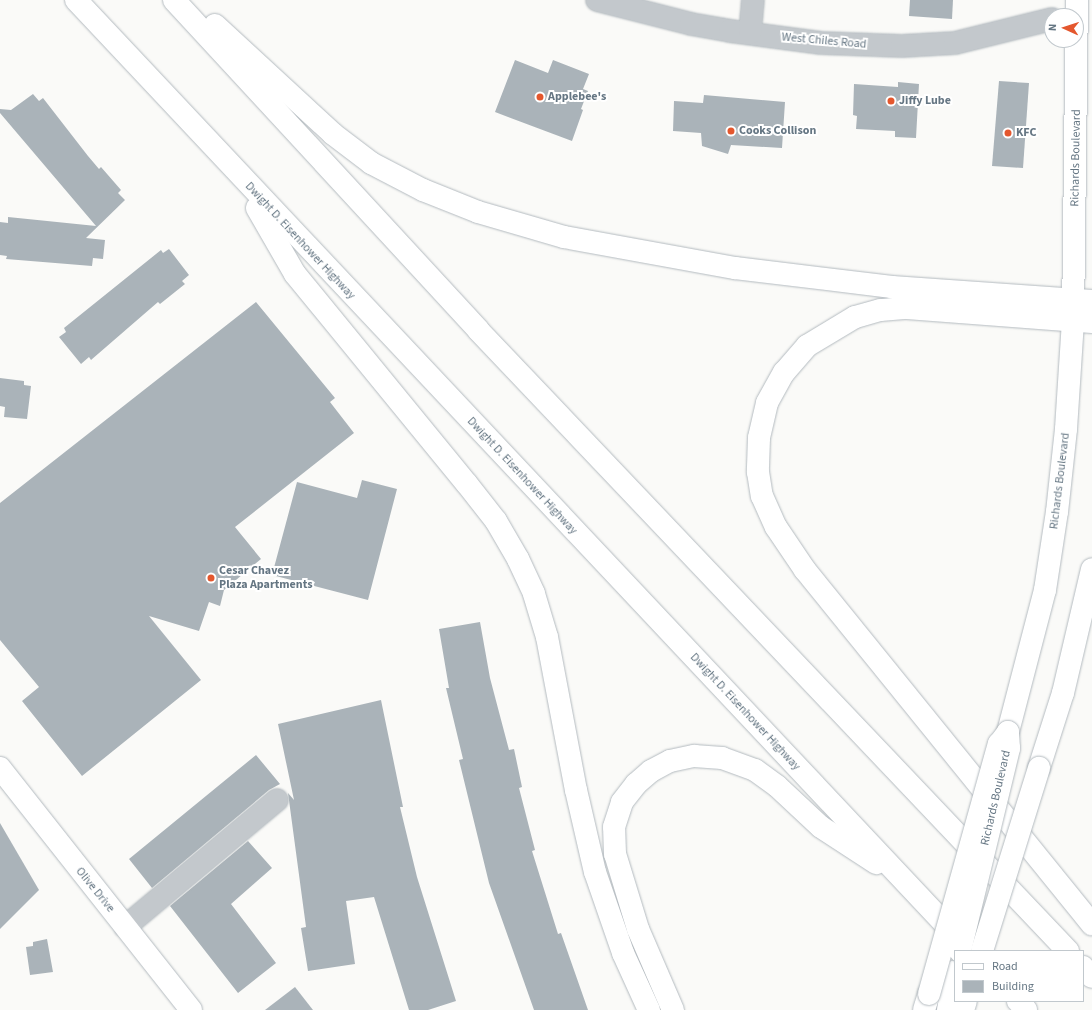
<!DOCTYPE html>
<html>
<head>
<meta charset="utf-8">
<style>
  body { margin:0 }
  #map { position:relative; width:1092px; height:1010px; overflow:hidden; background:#fafaf8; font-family:"Source Sans 3",sans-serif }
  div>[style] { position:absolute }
  .building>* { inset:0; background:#aab3b9 }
  .roads { filter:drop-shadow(0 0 1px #b3babf) drop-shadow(0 0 1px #b3babf) }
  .street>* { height:22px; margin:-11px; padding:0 11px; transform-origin:11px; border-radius:11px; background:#c3c8cc }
  .secondary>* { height:22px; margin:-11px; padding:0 11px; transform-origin:11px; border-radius:11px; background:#fff }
  .highway>* { height:22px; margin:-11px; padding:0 11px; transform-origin:11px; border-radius:11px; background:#fff }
  .bridges { filter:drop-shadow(0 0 1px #b3babf) drop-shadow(0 0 1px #b3babf) }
  .secondary-bridge>* { height:22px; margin:-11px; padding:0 11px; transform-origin:11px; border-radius:11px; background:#fff }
  .highway-bridge>* { height:22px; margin:-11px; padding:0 11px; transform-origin:11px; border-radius:11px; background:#fff }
  .dots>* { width:11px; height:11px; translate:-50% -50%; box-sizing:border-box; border:2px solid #fff; border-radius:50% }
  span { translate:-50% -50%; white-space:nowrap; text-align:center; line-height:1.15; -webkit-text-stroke:4px #fff; paint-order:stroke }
  .street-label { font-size:12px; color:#657683 }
  .poi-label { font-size:12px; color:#657683; font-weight:700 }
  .left { translate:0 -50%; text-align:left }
  .legend { position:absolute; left:954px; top:950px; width:130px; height:52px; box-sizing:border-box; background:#fff; border:1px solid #c1c8cd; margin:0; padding:5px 7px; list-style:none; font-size:12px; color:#657683 }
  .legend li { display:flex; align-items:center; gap:8px; height:20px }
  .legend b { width:20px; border:1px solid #c1c8cd }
  .north { position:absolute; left:1044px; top:8px; width:40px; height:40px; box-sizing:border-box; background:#fff; border:1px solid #c1c8cd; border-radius:50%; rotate:273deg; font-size:11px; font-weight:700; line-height:16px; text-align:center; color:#657683 }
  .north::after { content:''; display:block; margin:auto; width:14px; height:18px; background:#e4572e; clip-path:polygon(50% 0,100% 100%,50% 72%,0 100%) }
</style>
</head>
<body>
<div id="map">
  <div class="building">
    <div style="clip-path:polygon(910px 0,953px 0,952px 19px,909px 16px)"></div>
    <div style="clip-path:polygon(515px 60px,548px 73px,553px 60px,589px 74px,583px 89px,588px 91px,581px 109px,583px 110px,572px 141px,495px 112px)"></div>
    <div style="clip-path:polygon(999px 81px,1029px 83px,1023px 168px,992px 166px)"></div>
    <div style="clip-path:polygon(898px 82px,919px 84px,916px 138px,895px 137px,895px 131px,856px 129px,857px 116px,853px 115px,854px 84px,898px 87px)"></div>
    <div style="clip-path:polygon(33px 94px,39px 101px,43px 98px,88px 156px,99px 169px,101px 167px,121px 190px,118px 193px,125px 200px,86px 238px,105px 240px,103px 259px,93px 258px,92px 266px,6px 259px,7px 256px,0 255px,0 222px,8px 223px,8px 217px,96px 226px,0 113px,0 109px,11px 110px)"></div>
    <div style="clip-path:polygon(704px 95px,785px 102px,782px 148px,731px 145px,728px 154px,702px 146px,701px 133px,673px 131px,674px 101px,703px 103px)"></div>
    <div style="clip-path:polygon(169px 249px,189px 275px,182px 281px,185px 284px,160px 304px,158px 302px,91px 360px,89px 357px,81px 364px,59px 337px,66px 332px,64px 328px,161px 250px,163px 253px)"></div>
    <div style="clip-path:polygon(256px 302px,335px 398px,330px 402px,354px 433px,235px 527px,261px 559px,224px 590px,220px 606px,209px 602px,199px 631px,149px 616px,201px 680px,82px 776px,22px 701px,39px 687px,0 640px,0 503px)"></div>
    <div style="clip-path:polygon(0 378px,24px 381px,24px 385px,31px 386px,27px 419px,4px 417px,5px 407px,0 406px)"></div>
    <div style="clip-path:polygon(362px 480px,397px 489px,368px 600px,272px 575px,297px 482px,357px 498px)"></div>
    <div style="clip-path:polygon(480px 622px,490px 678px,509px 750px,514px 749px,522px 787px,519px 788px,535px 850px,532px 851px,558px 934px,561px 933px,588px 1010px,534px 1010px,489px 883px,459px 760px,463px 759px,446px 688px,449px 688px,439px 629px)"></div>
    <div style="clip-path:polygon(381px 700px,403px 807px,400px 807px,417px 877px,456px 1001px,428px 1010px,409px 1010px,374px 897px,346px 901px,355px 964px,308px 971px,301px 928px,306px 927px,288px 793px,294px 800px,278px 724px)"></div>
    <div style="clip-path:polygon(256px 755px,280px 784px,269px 790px,152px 888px,129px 859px)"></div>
    <div style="clip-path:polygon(0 823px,39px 890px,0 929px)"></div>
    <div style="clip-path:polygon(248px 841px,272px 868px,231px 904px,276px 963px,238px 993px,170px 906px)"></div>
    <div style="clip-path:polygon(47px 939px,53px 972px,30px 975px,26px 947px,33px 946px,33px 942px)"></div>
    <div style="clip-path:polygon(295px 987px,313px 1010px,265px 1010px)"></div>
  </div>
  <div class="roads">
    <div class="street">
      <div style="left:597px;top:0;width:97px;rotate:14.3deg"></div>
      <div style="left:691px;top:24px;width:40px;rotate:10deg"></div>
      <div style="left:730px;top:31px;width:92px;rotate:7.5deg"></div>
      <div style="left:821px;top:43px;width:81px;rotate:2.1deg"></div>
      <div style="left:902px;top:46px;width:53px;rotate:-3.2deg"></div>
      <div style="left:955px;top:43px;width:100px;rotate:-13.9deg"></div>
      <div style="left:750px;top:33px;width:33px;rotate:-85deg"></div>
      <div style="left:125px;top:927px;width:198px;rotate:-39.9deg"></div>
    </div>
    <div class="secondary">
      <div style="left:1008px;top:732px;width:147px;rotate:-75.4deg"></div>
      <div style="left:1045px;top:590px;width:79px;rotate:-81.3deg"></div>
      <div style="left:1057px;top:512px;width:83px;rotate:-83.8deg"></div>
      <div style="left:1066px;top:429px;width:108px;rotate:-86.3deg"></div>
      <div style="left:1073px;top:321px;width:321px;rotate:-89.3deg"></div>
      <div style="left:0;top:768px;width:308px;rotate:51.7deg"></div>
      <div style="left:1039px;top:768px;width:79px;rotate:-72.3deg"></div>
      <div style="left:1063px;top:693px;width:127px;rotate:-76.8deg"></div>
      <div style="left:948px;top:1010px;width:39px;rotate:-80deg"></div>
      <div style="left:963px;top:1010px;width:9px;rotate:-72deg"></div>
    </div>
    <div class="highway">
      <div style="left:76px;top:0;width:1290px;rotate:46.76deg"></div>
      <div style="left:174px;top:0;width:449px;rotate:47.3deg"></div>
      <div style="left:478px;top:330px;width:857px;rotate:46.47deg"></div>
      <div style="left:215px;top:25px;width:161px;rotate:42.7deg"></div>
      <div style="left:333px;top:134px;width:48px;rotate:37.3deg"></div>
      <div style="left:371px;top:163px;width:59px;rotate:27.4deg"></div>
      <div style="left:423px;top:190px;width:59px;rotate:21.8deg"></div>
      <div style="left:478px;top:212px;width:90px;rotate:16.2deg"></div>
      <div style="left:564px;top:237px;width:174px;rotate:10.3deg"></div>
      <div style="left:735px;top:268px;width:158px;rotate:6.9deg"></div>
      <div style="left:892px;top:287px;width:200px;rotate:4deg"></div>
      <div style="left:257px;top:208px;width:76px;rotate:60.1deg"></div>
      <div style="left:295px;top:274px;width:271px;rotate:50.7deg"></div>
      <div style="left:467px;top:484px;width:47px;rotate:51.9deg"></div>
      <div style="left:496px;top:521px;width:44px;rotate:59.9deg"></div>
      <div style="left:518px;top:559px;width:38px;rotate:65deg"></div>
      <div style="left:534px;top:594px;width:45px;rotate:73.2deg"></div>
      <div style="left:547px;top:637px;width:156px;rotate:79.3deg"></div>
      <div style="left:576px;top:790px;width:84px;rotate:77deg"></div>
      <div style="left:595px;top:872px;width:86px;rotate:70.9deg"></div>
      <div style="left:623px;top:953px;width:63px;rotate:65.5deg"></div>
      <div style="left:1092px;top:322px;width:189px;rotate:-175.7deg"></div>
      <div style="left:904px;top:308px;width:24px;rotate:175deg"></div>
      <div style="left:880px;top:310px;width:26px;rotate:164deg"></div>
      <div style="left:855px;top:317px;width:56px;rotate:148.9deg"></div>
      <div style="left:807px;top:346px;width:35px;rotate:131deg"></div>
      <div style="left:784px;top:372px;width:35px;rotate:119deg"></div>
      <div style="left:767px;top:403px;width:36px;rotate:103deg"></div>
      <div style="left:759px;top:438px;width:34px;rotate:92deg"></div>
      <div style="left:758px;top:472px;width:24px;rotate:81deg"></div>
      <div style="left:762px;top:496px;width:34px;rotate:66deg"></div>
      <div style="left:776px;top:527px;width:52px;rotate:56deg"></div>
      <div style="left:805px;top:570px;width:456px;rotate:51deg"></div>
      <div style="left:1083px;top:967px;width:13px;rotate:48deg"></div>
      <div style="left:1018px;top:1001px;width:12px;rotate:48deg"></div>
      <div style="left:673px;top:1010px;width:88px;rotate:-113.4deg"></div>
      <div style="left:638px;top:929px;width:78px;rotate:-107deg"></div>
      <div style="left:615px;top:854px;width:27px;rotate:-92deg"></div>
      <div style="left:614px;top:827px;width:26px;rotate:-72deg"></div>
      <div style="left:622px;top:802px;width:23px;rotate:-52deg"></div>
      <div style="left:636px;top:784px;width:20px;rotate:-41deg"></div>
      <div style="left:651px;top:771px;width:21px;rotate:-28deg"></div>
      <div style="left:670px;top:761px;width:25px;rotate:-12deg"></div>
      <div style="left:694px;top:756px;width:28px;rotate:4deg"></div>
      <div style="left:722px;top:758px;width:35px;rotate:20deg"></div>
      <div style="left:755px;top:770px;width:27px;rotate:36deg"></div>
      <div style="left:777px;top:786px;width:60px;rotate:43deg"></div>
      <div style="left:821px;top:827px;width:66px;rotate:33.2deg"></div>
      <div style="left:924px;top:1010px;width:17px;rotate:-73deg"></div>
    </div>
  </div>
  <div class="bridges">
    <div class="secondary-bridge">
      <div style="left:960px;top:951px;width:209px;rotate:-76.4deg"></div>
      <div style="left:1009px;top:748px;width:16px;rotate:-94deg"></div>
      <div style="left:982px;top:951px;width:192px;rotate:-72.7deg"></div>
    </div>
    <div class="highway-bridge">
      <div style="left:929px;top:994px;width:260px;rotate:-74.4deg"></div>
      <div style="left:999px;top:744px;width:15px;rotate:-53deg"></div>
    </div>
  </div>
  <div class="dots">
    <div style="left:540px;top:97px;background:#e4572e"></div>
    <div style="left:891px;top:101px;background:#e4572e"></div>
    <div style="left:731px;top:131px;background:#e4572e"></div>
    <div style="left:1008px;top:133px;background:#e4572e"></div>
    <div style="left:211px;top:578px;background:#e4572e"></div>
  </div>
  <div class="street-label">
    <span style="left:824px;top:41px;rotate:5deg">West Chiles Road</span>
    <span style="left:1076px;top:158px;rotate:-89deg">Richards Boulevard</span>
    <span style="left:300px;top:241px;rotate:47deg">Dwight D. Eisenhower Highway</span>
    <span style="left:522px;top:476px;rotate:47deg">Dwight D. Eisenhower Highway</span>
    <span style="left:1060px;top:481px;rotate:-83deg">Richards Boulevard</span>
    <span style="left:745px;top:712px;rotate:47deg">Dwight D. Eisenhower Highway</span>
    <span style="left:996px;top:798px;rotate:-77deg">Richards Boulevard</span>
    <span style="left:95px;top:890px;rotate:51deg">Olive Drive</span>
  </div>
  <div class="poi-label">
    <span class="left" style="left:548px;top:97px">Applebee's</span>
    <span class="left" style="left:899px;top:101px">Jiffy Lube</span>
    <span class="left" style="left:739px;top:131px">Cooks Collison</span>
    <span class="left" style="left:1016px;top:133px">KFC</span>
    <span class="left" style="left:219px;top:578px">Cesar Chavez<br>Plaza Apartments</span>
  </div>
  <ul class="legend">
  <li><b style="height:5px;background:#fff"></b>Road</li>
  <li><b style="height:11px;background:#aab3b9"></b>Building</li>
  </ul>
  <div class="north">N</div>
</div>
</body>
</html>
